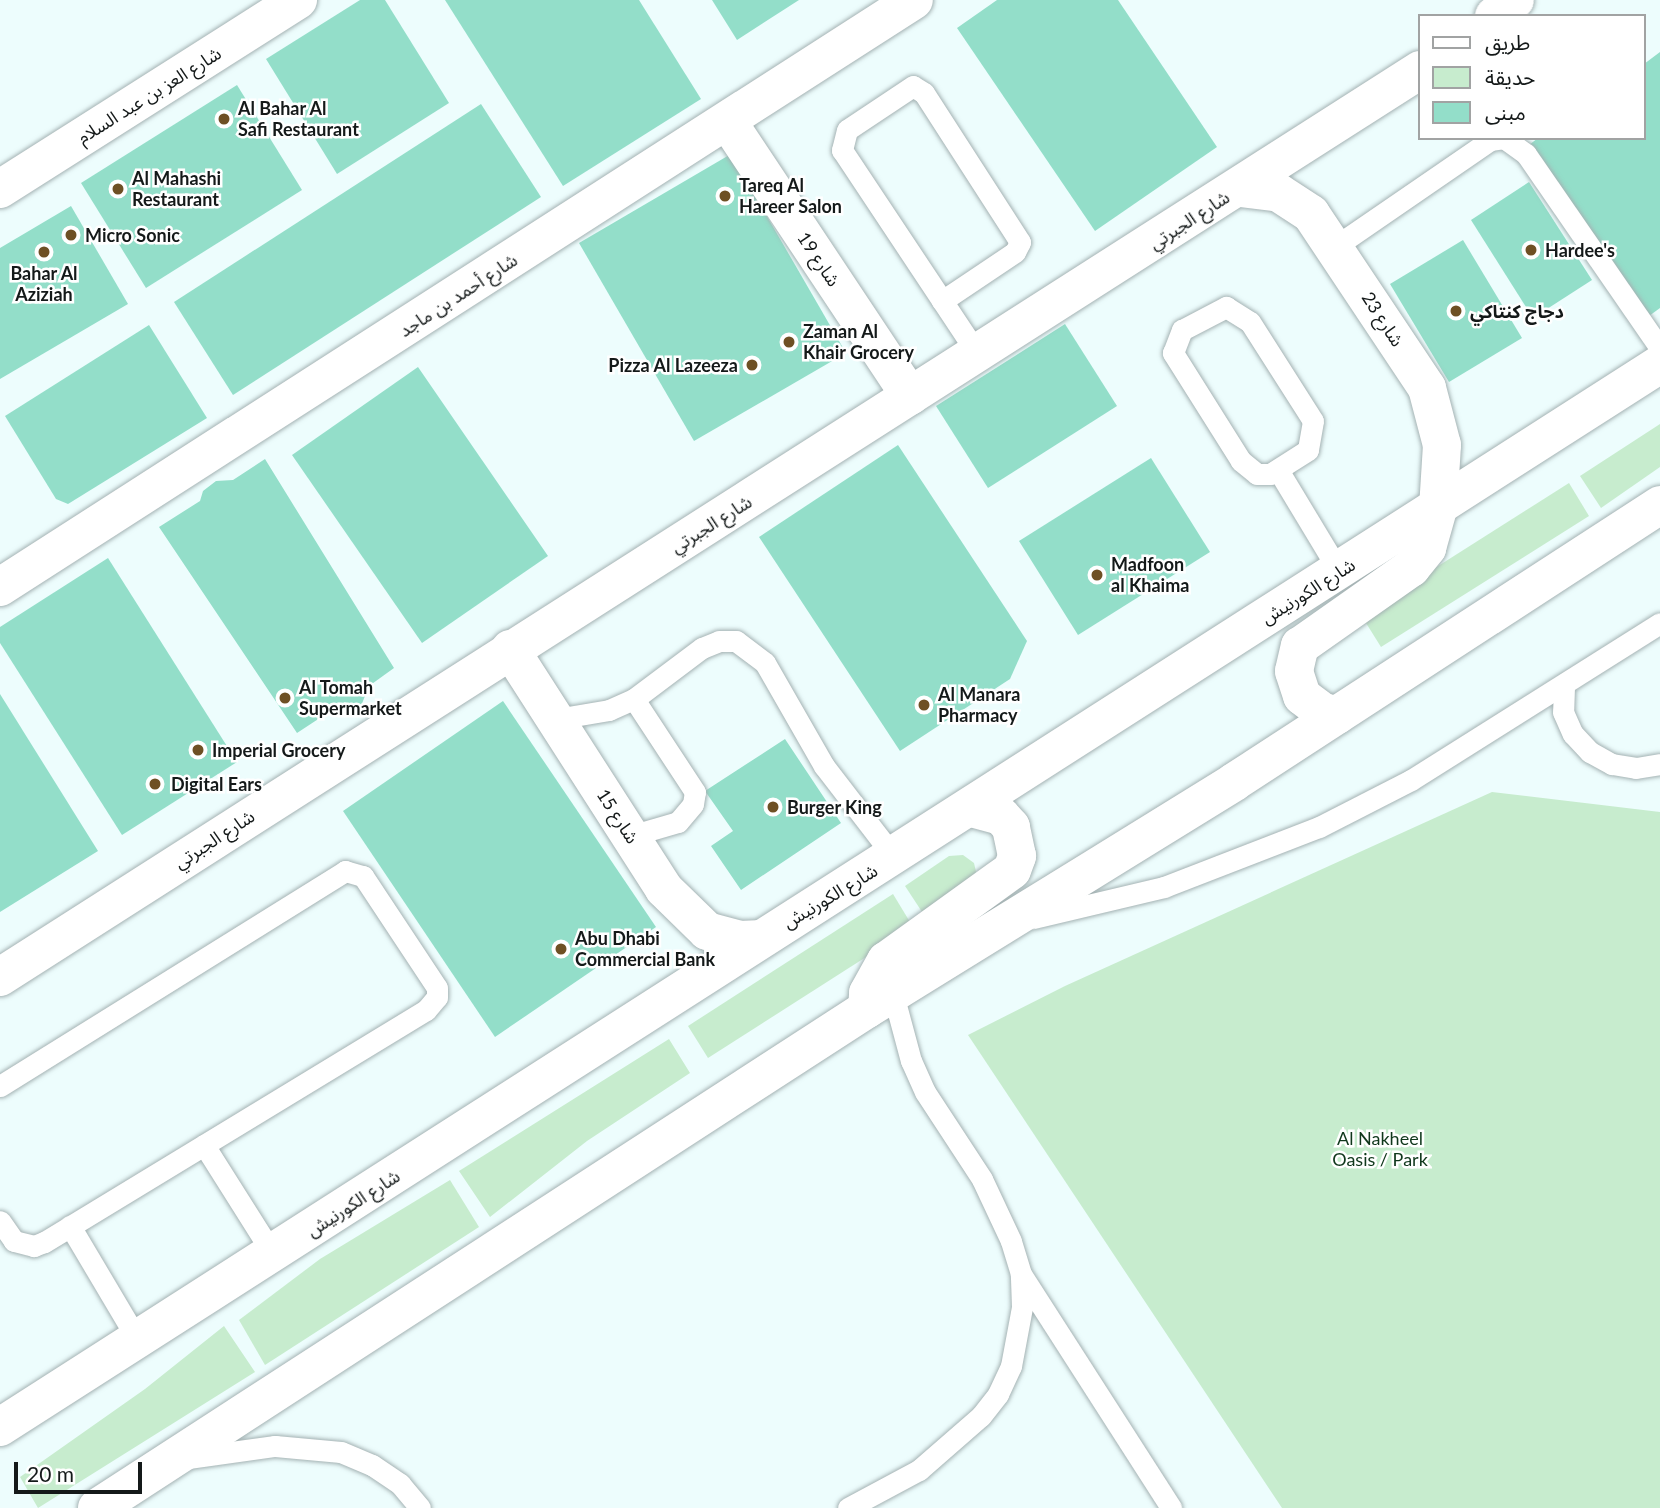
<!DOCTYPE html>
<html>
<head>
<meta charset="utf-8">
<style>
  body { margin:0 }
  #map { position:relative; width:1660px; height:1508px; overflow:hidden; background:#edfdfd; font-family:Lato,"Noto Sans Arabic",sans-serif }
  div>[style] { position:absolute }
  .green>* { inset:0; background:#c7ecce }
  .building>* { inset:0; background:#93dec9 }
  .roads { filter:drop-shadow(0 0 2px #a4b2b3) drop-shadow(0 0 2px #a4b2b3) }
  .service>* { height:21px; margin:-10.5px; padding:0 10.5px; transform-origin:10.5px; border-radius:10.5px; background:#fff }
  .minor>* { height:38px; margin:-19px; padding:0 19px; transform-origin:19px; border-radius:19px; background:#fff }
  .secondary>* { height:38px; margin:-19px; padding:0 19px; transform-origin:19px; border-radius:19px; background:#fff }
  .dots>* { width:19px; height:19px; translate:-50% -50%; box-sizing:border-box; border:4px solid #fff; border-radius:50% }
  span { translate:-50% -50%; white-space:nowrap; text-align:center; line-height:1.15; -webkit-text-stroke:5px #fff; paint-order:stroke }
  .street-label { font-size:18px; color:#141919 }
  .poi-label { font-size:18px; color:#141919; font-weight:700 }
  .left { translate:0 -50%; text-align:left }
  .right { translate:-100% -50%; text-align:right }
  .park-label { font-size:18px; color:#10381c }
  .legend { position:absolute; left:1418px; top:14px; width:228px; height:126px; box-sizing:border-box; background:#fff; border:2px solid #a1a3a3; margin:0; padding:9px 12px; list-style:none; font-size:21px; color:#141919 }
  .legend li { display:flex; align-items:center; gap:14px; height:35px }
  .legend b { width:35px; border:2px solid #a1a3a3 }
  .scale { position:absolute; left:14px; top:1462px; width:128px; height:32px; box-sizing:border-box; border:4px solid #141919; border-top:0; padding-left:9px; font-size:21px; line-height:24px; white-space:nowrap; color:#141919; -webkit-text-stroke:5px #fff; paint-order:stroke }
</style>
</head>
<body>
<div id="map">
  <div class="green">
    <div style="clip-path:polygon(1660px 424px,1660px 467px,1601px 508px,1580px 476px)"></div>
    <div style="clip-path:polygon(1569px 483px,1589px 516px,1381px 647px,1361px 615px)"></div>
    <div style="clip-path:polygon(1492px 792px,1660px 812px,1660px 1508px,1282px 1508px,968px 1035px,1065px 986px)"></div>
    <div style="clip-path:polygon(963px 855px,974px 863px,977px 876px,926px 918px,905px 886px,949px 856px)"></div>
    <div style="clip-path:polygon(893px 894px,913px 927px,708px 1058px,688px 1026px)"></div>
    <div style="clip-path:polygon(669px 1039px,690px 1073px,587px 1141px,490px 1217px,459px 1171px)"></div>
    <div style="clip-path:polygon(450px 1180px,479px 1227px,265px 1365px,239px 1320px,320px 1259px)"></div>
    <div style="clip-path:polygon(224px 1326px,255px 1372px,38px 1508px,20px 1477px,145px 1389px)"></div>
  </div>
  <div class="building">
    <div style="clip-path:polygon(360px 0,385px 0,449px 103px,337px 174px,266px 59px)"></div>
    <div style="clip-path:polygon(445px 0,639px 0,701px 99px,563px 186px)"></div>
    <div style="clip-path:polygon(712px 0,799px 0,737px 40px)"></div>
    <div style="clip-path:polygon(997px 0,1118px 0,1217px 147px,1095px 231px,957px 28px)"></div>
    <div style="clip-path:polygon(1660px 52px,1660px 308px,1649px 316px,1529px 145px,1538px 138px,1644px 138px,1644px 64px)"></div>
    <div style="clip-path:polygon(237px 85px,302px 190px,146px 288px,81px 183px)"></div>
    <div style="clip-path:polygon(481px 104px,541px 197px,233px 395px,174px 302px)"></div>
    <div style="clip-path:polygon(731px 154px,846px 353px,694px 441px,579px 243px)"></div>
    <div style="clip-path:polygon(1529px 182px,1592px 280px,1533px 318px,1471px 220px)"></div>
    <div style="clip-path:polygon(71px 206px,128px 304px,0 379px,0 248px)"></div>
    <div style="clip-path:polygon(1463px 240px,1522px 338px,1449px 382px,1390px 284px)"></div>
    <div style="clip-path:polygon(1065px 324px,1117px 406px,988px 488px,936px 406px)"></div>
    <div style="clip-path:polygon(149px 325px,207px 418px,68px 504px,56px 499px,5px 416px)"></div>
    <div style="clip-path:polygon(418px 367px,548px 556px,422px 643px,292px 455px)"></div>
    <div style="clip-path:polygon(898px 445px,1027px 641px,1010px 679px,900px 751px,759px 537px)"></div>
    <div style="clip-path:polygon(1151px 458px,1210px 552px,1078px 635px,1019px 541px)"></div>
    <div style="clip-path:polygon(265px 459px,394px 668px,369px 686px,361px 706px,348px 711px,332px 710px,297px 733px,159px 527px,200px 501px,203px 491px,216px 481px,233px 480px)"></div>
    <div style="clip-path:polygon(108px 558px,237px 762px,122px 835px,0 643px,0 627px)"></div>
    <div style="clip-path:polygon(0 694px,98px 851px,0 912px)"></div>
    <div style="clip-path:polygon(503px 701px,656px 927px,495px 1037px,343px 811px)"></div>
    <div style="clip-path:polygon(785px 739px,841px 823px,741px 890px,711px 846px,733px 831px,705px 791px)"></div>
  </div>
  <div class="roads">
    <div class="service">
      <div style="left:1336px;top:246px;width:187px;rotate:-34.5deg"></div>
      <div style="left:1490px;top:140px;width:14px;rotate:-8deg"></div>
      <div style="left:1504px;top:138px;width:27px;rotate:36deg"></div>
      <div style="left:1526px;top:154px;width:236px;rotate:55.4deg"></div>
      <div style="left:942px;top:301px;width:88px;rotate:-33.9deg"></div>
      <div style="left:1015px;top:252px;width:11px;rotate:-63deg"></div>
      <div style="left:1020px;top:242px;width:177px;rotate:-122.8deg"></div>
      <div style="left:924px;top:93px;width:13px;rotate:-148deg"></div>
      <div style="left:913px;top:86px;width:79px;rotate:146.3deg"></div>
      <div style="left:847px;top:130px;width:21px;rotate:104deg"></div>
      <div style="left:842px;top:150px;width:246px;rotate:56.4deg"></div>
      <div style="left:1226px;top:307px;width:28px;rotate:32deg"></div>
      <div style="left:1250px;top:322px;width:117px;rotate:57.5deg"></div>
      <div style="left:1313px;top:421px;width:29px;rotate:100deg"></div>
      <div style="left:1308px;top:450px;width:45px;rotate:147.7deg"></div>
      <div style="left:1270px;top:474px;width:13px;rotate:180deg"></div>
      <div style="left:1257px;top:474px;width:21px;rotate:-141deg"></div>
      <div style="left:1241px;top:461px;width:128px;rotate:-122.2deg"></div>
      <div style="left:1173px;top:353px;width:25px;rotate:-69deg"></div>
      <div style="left:1182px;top:330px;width:50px;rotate:-27.6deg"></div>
      <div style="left:1278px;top:470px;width:118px;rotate:58.9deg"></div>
      <div style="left:1564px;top:687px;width:25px;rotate:92deg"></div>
      <div style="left:1563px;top:712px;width:24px;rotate:66deg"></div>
      <div style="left:1573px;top:734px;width:25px;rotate:47deg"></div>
      <div style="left:1590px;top:752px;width:25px;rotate:29deg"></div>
      <div style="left:1612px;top:764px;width:24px;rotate:9deg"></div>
      <div style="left:1636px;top:768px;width:24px;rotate:-9deg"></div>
      <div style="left:556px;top:719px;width:54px;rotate:-9.6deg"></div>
      <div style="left:609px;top:710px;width:27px;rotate:-24deg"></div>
      <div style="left:634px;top:699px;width:85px;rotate:-36.9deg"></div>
      <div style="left:702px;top:648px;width:18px;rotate:-22deg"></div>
      <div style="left:719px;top:641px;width:17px"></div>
      <div style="left:736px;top:641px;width:36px;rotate:37deg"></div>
      <div style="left:765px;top:663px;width:119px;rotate:60.2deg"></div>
      <div style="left:824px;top:766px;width:115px;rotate:52.4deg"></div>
      <div style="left:630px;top:836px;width:50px;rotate:-16.3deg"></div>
      <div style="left:678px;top:822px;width:23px;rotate:-50deg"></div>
      <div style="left:693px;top:804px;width:12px;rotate:-81deg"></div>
      <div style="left:695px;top:792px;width:111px;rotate:-123.3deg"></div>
      <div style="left:1033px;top:918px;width:135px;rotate:-13.3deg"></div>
      <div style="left:1164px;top:887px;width:166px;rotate:-21.2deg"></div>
      <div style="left:1319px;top:827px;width:103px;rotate:-27.1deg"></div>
      <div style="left:1411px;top:780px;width:294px;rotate:-32.2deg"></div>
      <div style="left:0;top:1086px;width:407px;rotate:-31.9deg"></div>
      <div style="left:345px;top:871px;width:19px;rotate:16deg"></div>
      <div style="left:363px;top:876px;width:134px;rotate:56.5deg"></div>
      <div style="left:437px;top:988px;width:9px;rotate:90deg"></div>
      <div style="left:437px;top:997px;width:17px;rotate:130deg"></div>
      <div style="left:426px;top:1010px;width:447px;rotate:148.7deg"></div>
      <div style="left:44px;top:1242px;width:11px;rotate:158deg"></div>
      <div style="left:34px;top:1246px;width:21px;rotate:-166deg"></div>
      <div style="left:14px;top:1241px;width:24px;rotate:-125deg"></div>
      <div style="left:204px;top:1145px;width:129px;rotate:57.7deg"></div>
      <div style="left:70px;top:1226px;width:135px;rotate:59.3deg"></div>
      <div style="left:1021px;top:1274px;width:278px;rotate:57.3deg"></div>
      <div style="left:188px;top:1458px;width:88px;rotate:-7.9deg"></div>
      <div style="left:275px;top:1446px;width:66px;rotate:5.2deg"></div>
      <div style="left:341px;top:1452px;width:34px;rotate:23deg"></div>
      <div style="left:372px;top:1465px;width:34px;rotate:34deg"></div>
      <div style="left:400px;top:1484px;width:31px;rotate:50deg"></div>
      <div style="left:848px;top:1508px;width:81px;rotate:-28.2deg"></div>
      <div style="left:919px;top:1470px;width:82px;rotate:-41.1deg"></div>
      <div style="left:981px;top:1416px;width:28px;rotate:-52deg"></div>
      <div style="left:998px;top:1394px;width:31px;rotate:-65deg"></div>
      <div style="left:1011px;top:1366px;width:60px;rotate:-79.4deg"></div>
      <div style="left:1022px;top:1307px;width:33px;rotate:-92deg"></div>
      <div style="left:1021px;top:1274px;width:34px;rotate:-107deg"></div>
      <div style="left:1011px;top:1241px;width:68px;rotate:-115.1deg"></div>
      <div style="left:982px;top:1179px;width:104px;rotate:-123.2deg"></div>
      <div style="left:925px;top:1092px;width:34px;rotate:-114deg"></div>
      <div style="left:911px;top:1061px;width:69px;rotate:-105deg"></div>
    </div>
    <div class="minor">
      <div style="left:1494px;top:16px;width:26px;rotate:-37deg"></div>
      <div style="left:728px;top:122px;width:329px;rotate:56.4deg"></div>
      <div style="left:1240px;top:188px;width:39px;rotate:7deg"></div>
      <div style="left:1279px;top:193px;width:38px;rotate:33deg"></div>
      <div style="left:1311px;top:214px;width:209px;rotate:56.3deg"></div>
      <div style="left:1427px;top:388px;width:59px;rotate:75.3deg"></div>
      <div style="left:1442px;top:445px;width:64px;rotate:93.6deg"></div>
      <div style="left:0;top:189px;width:353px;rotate:-32.4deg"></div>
      <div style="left:0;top:587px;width:1086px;rotate:-32.71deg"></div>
      <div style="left:510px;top:649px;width:285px;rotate:57.3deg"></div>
      <div style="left:664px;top:889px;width:60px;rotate:44.3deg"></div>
      <div style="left:707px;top:931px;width:34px;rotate:15deg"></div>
      <div style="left:740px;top:940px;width:17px;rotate:-3deg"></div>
      <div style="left:0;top:977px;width:1685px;rotate:-32.57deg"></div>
    </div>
    <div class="secondary">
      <div style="left:1337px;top:715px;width:14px;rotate:-168deg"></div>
      <div style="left:1323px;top:712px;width:26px;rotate:-143deg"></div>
      <div style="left:1302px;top:696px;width:26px;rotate:-108deg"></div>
      <div style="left:1294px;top:671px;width:26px;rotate:-77deg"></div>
      <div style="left:1300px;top:646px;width:136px;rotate:-35.1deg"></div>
      <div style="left:1411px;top:568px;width:26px;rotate:-51deg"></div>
      <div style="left:1427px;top:548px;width:41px;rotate:-74.2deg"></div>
      <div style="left:867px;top:1009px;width:16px;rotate:-86deg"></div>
      <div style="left:868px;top:993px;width:37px;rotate:-61deg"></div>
      <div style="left:886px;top:961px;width:155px;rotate:-35.8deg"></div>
      <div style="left:1012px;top:870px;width:15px;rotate:-70deg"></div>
      <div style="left:1017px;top:856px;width:30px;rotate:-102deg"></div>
      <div style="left:1011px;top:827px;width:15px;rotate:-132deg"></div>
      <div style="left:1001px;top:816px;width:30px;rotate:-165deg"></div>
      <div style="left:0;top:1427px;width:1971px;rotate:-32.63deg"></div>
      <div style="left:97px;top:1508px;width:918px;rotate:-32.95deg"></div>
      <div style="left:867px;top:1009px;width:432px;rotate:-31.7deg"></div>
      <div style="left:1234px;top:782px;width:508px;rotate:-33.03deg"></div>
    </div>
  </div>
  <div class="dots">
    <div style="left:224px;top:119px;background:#6e5024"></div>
    <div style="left:118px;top:189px;background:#6e5024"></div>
    <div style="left:725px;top:196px;background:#6e5024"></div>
    <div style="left:71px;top:235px;background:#6e5024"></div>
    <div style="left:1531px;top:250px;background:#6e5024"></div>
    <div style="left:44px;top:252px;background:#6e5024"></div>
    <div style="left:1456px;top:311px;background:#6e5024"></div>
    <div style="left:789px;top:342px;background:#6e5024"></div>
    <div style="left:752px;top:365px;background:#6e5024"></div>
    <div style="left:1097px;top:575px;background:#6e5024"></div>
    <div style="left:285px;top:698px;background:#6e5024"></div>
    <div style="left:924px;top:705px;background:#6e5024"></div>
    <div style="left:198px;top:750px;background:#6e5024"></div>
    <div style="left:155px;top:784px;background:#6e5024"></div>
    <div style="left:773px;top:807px;background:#6e5024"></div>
    <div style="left:561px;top:949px;background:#6e5024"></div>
  </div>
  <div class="street-label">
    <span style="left:149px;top:95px;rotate:-32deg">شارع العز بن عبد السلام</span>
    <span style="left:1189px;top:220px;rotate:-33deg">شارع الجبرتي</span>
    <span style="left:819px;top:259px;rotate:56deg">شارع 19</span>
    <span style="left:458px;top:295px;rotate:-33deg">شارع أحمد بن ماجد</span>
    <span style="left:1383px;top:319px;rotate:57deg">شارع 23</span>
    <span style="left:711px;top:524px;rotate:-32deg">شارع الجبرتي</span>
    <span style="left:1308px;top:591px;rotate:-32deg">شارع الكورنيش</span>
    <span style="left:618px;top:816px;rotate:57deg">شارع 15</span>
    <span style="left:214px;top:839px;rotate:-33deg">شارع الجبرتي</span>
    <span style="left:830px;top:896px;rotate:-31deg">شارع الكورنيش</span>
    <span style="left:353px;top:1203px;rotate:-33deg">شارع الكورنيش</span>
  </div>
  <div class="poi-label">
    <span class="left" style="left:238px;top:119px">Al Bahar Al<br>Safi Restaurant</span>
    <span class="left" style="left:132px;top:189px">Al Mahashi<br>Restaurant</span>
    <span class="left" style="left:739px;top:196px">Tareq Al<br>Hareer Salon</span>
    <span class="left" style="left:85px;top:235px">Micro Sonic</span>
    <span class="left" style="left:1545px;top:250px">Hardee's</span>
    <span style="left:44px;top:284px">Bahar Al<br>Aziziah</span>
    <span class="left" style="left:1470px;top:311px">دجاج كنتاكي</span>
    <span class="left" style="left:803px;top:342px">Zaman Al<br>Khair Grocery</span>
    <span class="right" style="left:738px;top:365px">Pizza Al Lazeeza</span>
    <span class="left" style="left:1111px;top:575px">Madfoon<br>al Khaima</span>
    <span class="left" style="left:299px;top:698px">Al Tomah<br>Supermarket</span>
    <span class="left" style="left:938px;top:705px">Al Manara<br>Pharmacy</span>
    <span class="left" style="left:212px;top:750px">Imperial Grocery</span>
    <span class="left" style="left:171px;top:784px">Digital Ears</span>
    <span class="left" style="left:787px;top:807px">Burger King</span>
    <span class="left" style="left:575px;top:949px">Abu Dhabi<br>Commercial Bank</span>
  </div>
  <div class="park-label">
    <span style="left:1380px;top:1149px">Al Nakheel<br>Oasis / Park</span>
  </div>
  <ul class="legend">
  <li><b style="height:9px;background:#fff"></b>طريق</li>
  <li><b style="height:19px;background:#c7ecce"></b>حديقة</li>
  <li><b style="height:19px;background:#93dec9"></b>مبنى</li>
  </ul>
  <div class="scale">20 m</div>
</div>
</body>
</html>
